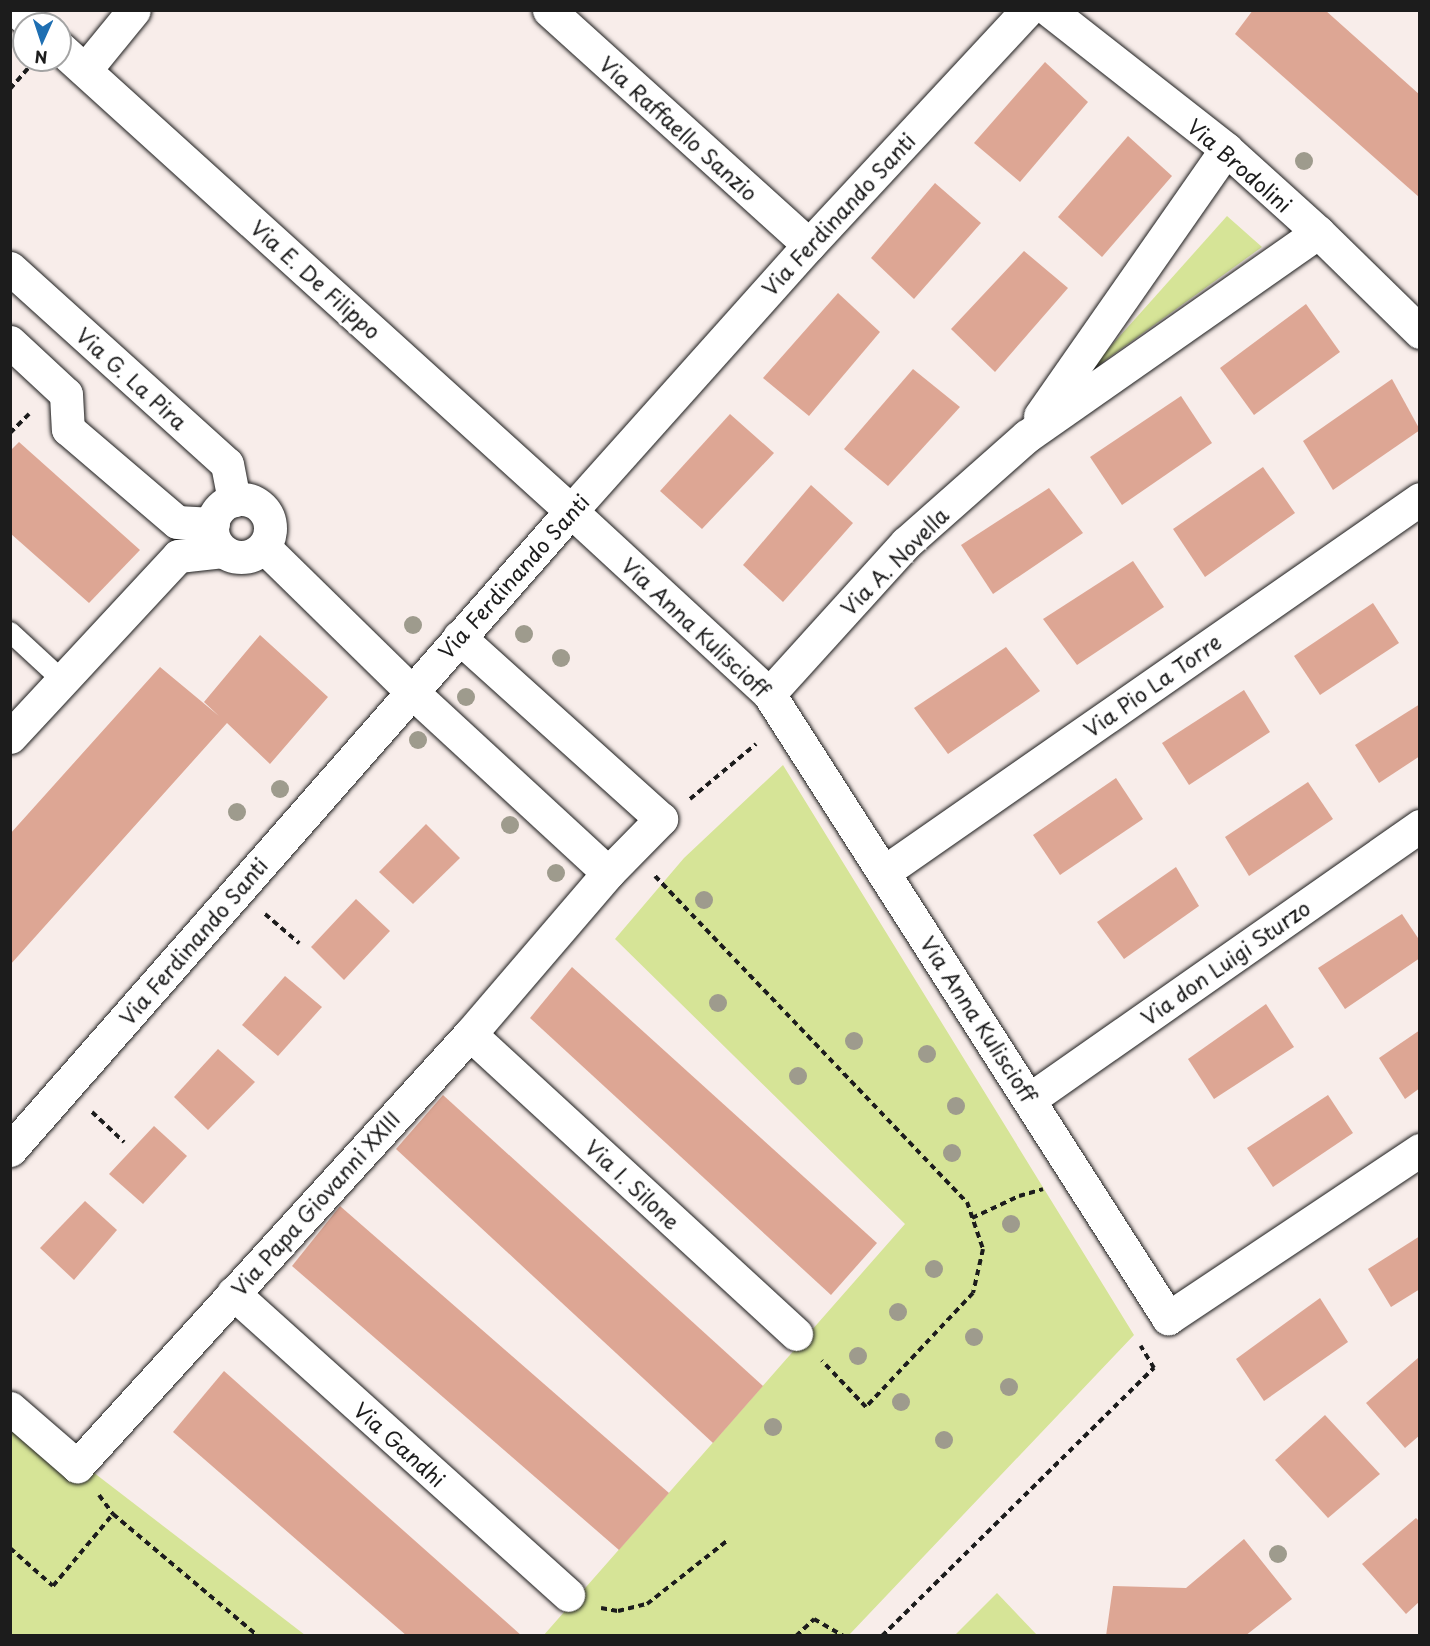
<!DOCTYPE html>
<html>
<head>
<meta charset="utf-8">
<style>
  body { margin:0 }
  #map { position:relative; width:1430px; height:1646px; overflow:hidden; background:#f8edea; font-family:"Playpen Sans",sans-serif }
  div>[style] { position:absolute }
  .green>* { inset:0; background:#d6e497 }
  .building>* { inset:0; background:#dda694 }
  .path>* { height:4px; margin-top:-2px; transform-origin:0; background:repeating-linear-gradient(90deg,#1c1c1c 0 6px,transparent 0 10.5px) }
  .roads { filter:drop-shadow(0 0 2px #1c1c1c) drop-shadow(0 0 2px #1c1c1c) }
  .lane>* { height:20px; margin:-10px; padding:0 10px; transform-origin:10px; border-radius:10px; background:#fff }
  .street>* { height:33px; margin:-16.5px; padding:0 16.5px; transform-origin:16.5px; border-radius:16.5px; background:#fff }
  .street>.ring { margin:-16.5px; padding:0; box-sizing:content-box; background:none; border:33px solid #fff; border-radius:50% }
  .trees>* { width:18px; height:18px; margin:-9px; border-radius:50%; background:#9e9b8d }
  span { translate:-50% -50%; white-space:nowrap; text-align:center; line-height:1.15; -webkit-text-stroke:6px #fff; paint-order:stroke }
  .street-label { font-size:21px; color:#1c1c1c }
  .frame { position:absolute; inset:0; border:12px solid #1c1c1c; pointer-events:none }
  .north { position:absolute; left:12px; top:12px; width:60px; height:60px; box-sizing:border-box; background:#fff; border:2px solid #a4a4a4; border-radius:50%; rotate:183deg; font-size:16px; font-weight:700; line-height:24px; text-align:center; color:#1c1c1c }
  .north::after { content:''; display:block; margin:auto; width:21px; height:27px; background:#1f6fb2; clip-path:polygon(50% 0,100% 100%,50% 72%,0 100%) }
</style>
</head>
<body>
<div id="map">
  <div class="green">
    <div style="clip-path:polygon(1227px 216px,1262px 247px,1085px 375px)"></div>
    <div style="clip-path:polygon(783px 765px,1134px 1335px,849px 1635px,543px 1636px,905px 1224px,615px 939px,684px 858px)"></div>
    <div style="clip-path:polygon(11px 1409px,305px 1635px,11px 1635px)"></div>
    <div style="clip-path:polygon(997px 1593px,1037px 1635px,955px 1635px)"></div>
  </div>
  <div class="building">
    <div style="clip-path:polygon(1253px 10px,1325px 10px,1420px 95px,1420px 198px,1235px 34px)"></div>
    <div style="clip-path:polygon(1045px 62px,1088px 102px,1020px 182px,974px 143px)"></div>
    <div style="clip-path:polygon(1128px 136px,1172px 176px,1102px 257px,1058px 217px)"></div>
    <div style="clip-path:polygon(935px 183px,981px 223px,914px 299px,871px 258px)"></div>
    <div style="clip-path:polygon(1024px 251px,1068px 288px,995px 372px,951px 329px)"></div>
    <div style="clip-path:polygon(838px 293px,880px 332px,809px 416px,763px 378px)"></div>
    <div style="clip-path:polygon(1306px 304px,1340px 352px,1254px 415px,1220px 368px)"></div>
    <div style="clip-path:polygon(913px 369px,960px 407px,888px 486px,844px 449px)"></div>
    <div style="clip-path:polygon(1392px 379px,1420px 430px,1333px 490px,1303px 441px)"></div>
    <div style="clip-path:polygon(1181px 396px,1212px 443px,1122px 505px,1090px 457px)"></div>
    <div style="clip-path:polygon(730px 414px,774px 453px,702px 529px,660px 491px)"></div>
    <div style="clip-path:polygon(19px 442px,140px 550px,89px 603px,10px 533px,10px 451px)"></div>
    <div style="clip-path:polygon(1263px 467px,1295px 513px,1205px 577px,1173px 529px)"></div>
    <div style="clip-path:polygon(811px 485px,853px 523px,783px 602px,743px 565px)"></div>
    <div style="clip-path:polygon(1049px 488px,1083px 533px,993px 594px,961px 545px)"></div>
    <div style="clip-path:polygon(1133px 561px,1164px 607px,1077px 665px,1043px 619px)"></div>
    <div style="clip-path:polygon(1373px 603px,1399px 643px,1320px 695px,1294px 656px)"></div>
    <div style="clip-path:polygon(260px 635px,328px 697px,270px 764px,227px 723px,10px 965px,10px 834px,160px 667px,219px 716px,204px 702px)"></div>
    <div style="clip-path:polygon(1006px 647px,1040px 691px,948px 754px,914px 708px)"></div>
    <div style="clip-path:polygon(1244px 690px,1270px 732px,1189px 785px,1162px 743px)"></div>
    <div style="clip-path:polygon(1420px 704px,1420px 756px,1379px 783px,1355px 745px)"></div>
    <div style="clip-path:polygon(1116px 778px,1143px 819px,1060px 875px,1033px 835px)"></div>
    <div style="clip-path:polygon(1308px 782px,1333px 819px,1249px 876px,1225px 837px)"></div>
    <div style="clip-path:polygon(426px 824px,460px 858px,413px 904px,379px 872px)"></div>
    <div style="clip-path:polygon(1176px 867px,1199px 906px,1124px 959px,1097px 922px)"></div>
    <div style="clip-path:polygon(356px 899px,390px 931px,344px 980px,311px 947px)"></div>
    <div style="clip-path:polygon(1402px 914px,1420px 941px,1420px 958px,1345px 1009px,1318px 968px)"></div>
    <div style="clip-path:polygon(572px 967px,877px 1243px,831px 1295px,530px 1018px)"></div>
    <div style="clip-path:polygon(285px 976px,322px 1007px,278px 1056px,242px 1025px)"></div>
    <div style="clip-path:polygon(1266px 1004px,1294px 1047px,1214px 1099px,1188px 1059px)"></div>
    <div style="clip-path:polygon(1420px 1030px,1420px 1088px,1405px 1099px,1379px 1058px)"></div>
    <div style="clip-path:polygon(218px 1049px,255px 1082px,208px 1130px,174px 1097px)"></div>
    <div style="clip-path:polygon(443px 1095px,763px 1386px,713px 1443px,396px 1149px)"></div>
    <div style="clip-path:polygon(1328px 1095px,1353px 1133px,1273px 1187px,1247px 1148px)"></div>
    <div style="clip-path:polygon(154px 1126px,187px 1156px,143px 1204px,109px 1174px)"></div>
    <div style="clip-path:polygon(85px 1201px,117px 1230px,74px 1280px,40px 1248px)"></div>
    <div style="clip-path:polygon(340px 1206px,669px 1493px,619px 1550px,292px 1266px)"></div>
    <div style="clip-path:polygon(1420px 1236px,1420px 1289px,1391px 1307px,1368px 1269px)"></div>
    <div style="clip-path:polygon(1320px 1298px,1348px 1342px,1264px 1401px,1236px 1359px)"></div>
    <div style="clip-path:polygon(1418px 1358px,1420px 1435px,1405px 1448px,1366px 1403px)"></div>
    <div style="clip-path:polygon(224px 1371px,522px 1636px,407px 1636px,173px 1432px)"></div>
    <div style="clip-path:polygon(1325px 1415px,1380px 1474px,1328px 1518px,1275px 1460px)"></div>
    <div style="clip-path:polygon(1416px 1518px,1420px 1522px,1420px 1601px,1406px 1614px,1362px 1564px)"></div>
    <div style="clip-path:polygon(1244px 1539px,1292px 1599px,1245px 1636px,1106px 1636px,1113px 1586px,1186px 1588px)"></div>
  </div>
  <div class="path">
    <div style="left:10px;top:89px;width:29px;rotate:-49deg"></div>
    <div style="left:10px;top:433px;width:27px;rotate:-45deg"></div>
    <div style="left:690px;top:799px;width:86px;rotate:-39.8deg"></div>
    <div style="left:655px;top:876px;width:451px;rotate:46.3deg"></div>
    <div style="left:967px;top:1202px;width:50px;rotate:71.2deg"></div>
    <div style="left:983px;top:1249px;width:45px;rotate:102.8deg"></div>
    <div style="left:973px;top:1293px;width:156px;rotate:133.2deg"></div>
    <div style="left:866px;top:1407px;width:64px;rotate:-133.7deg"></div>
    <div style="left:265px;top:914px;width:45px;rotate:40.5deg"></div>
    <div style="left:92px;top:1112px;width:44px;rotate:43.2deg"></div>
    <div style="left:972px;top:1218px;width:52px;rotate:-25.1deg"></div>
    <div style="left:1019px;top:1196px;width:25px;rotate:-16deg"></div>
    <div style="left:99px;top:1495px;width:24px;rotate:54deg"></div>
    <div style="left:113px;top:1514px;width:189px;rotate:40.1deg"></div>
    <div style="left:10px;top:1548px;width:57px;rotate:41.5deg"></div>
    <div style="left:53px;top:1586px;width:94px;rotate:-50.2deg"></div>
    <div style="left:601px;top:1608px;width:17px;rotate:10deg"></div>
    <div style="left:618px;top:1611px;width:30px;rotate:-14deg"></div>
    <div style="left:647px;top:1604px;width:103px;rotate:-38.3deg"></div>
    <div style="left:796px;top:1636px;width:25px;rotate:-43deg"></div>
    <div style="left:814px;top:1619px;width:34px;rotate:30deg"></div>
    <div style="left:882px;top:1636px;width:382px;rotate:-44.6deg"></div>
    <div style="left:1154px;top:1368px;width:26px;rotate:-121deg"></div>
  </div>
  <div class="roads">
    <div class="lane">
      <div style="left:10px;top:632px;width:71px;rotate:42.7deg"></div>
    </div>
    <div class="street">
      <div style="left:16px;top:10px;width:21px;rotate:41deg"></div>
      <div style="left:549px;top:10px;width:350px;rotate:42.1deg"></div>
      <div style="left:1049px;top:10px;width:225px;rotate:38.1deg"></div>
      <div style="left:1226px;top:149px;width:124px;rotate:42.1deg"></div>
      <div style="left:1318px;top:232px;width:143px;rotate:44.4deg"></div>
      <div style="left:60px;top:48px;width:690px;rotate:42.18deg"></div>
      <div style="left:571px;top:511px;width:270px;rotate:42.7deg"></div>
      <div style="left:769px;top:694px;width:741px;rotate:57.4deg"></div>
      <div style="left:1168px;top:1318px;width:303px;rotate:-33.7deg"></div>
      <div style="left:85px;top:70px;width:77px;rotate:-50.8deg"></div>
      <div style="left:10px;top:268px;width:292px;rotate:42.1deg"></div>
      <div style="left:227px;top:464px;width:37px;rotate:79deg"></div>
      <div style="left:10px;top:342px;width:76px;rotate:42.9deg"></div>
      <div style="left:66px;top:394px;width:35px;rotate:87deg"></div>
      <div style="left:68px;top:429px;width:143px;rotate:40.5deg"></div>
      <div style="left:177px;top:522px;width:36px;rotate:3deg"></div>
      <div style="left:1040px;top:416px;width:325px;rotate:-55.1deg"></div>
      <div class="ring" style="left:212px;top:499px;width:25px;height:25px"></div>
      <div style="left:264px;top:547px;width:206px;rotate:44.4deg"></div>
      <div style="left:411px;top:691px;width:268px;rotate:42.7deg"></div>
      <div style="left:769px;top:694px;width:204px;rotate:-47.8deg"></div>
      <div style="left:906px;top:543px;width:162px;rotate:-41.5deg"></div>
      <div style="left:1027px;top:436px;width:355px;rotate:-35deg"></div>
      <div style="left:10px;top:737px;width:247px;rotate:-47.1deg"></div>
      <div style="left:178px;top:556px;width:45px;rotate:-6.3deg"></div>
      <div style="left:884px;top:872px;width:653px;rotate:-34.83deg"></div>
      <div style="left:470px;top:1034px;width:443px;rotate:42.6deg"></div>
      <div style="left:1030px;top:1099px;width:476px;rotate:-35deg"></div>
      <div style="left:10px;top:1150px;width:850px;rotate:-48.72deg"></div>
      <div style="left:571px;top:511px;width:357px;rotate:-48.2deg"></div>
      <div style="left:809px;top:245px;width:321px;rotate:-47.1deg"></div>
      <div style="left:233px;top:1293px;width:451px;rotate:42deg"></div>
      <div style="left:10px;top:1408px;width:89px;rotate:40.9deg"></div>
      <div style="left:77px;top:1466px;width:584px;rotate:-47.71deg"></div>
      <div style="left:470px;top:1034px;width:212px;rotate:-49.4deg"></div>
      <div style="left:608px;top:873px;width:76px;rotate:-45.5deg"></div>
      <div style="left:661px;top:819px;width:272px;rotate:-138deg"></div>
    </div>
  </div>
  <div class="trees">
    <div style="left:1304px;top:161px"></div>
    <div style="left:413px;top:625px"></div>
    <div style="left:524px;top:634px"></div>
    <div style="left:561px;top:658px"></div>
    <div style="left:466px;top:697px"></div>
    <div style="left:418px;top:740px"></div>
    <div style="left:280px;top:789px"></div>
    <div style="left:237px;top:812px"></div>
    <div style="left:510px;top:825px"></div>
    <div style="left:556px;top:873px"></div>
    <div style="left:704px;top:900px"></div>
    <div style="left:718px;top:1003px"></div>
    <div style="left:854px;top:1041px"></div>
    <div style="left:927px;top:1054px"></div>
    <div style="left:798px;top:1076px"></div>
    <div style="left:956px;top:1106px"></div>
    <div style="left:952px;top:1153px"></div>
    <div style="left:1011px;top:1224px"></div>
    <div style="left:934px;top:1269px"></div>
    <div style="left:898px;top:1312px"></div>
    <div style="left:974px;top:1337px"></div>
    <div style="left:858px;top:1356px"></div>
    <div style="left:1009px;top:1387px"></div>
    <div style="left:901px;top:1402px"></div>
    <div style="left:773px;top:1427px"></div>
    <div style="left:944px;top:1440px"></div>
    <div style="left:1278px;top:1554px"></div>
  </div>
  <div class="street-label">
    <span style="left:679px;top:128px;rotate:42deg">Via Raffaello Sanzio</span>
    <span style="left:1240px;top:165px;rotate:41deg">Via Brodolini</span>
    <span style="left:838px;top:214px;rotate:-47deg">Via Ferdinando Santi</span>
    <span style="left:316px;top:279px;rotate:42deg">Via E. De Filippo</span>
    <span style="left:132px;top:378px;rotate:42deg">Via G. La Pira</span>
    <span style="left:894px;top:561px;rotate:-45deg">Via A. Novella</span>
    <span style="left:513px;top:576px;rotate:-48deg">Via Ferdinando Santi</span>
    <span style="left:696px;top:627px;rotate:43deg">Via Anna Kuliscioff</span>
    <span style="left:1152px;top:685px;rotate:-35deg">Via Pio La Torre</span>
    <span style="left:193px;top:941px;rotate:-49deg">Via Ferdinando Santi</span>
    <span style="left:1225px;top:962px;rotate:-35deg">Via don Luigi Sturzo</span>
    <span style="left:979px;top:1019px;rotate:57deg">Via Anna Kuliscioff</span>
    <span style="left:633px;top:1184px;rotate:43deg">Via I. Silone</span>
    <span style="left:315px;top:1203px;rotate:-48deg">Via Papa Giovanni XXIII</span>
    <span style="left:400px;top:1444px;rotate:42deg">Via Gandhi</span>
  </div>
  <div class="frame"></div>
  <div class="north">N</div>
</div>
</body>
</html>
